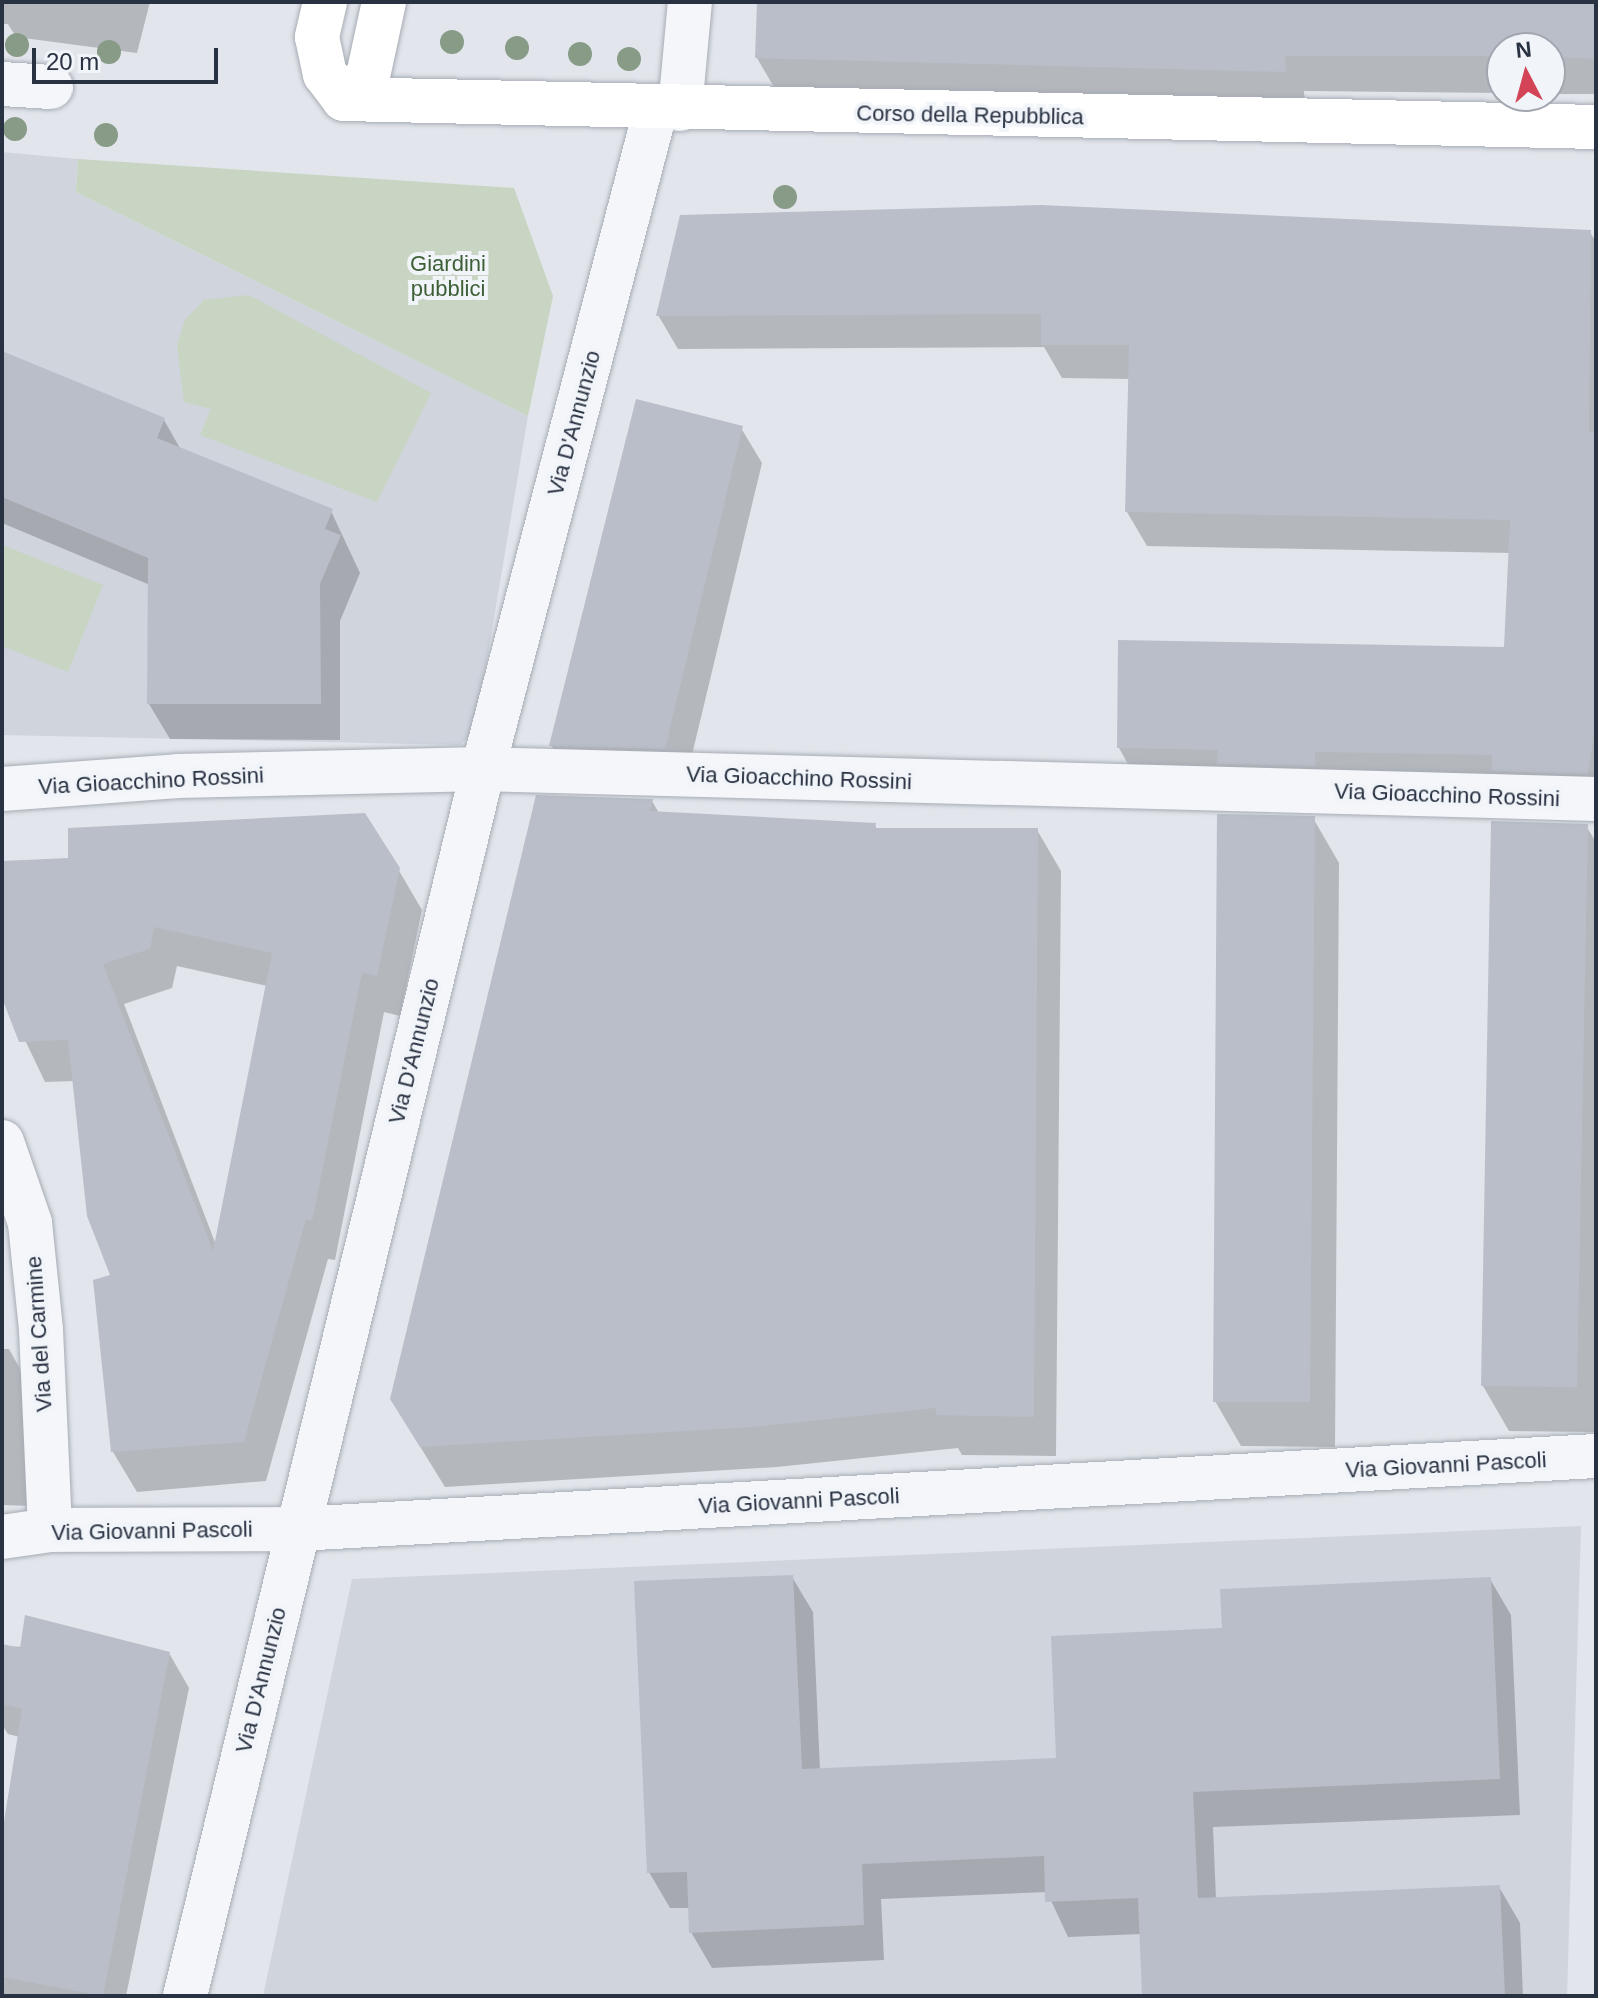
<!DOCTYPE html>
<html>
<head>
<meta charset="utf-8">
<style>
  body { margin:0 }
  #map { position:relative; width:1598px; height:1998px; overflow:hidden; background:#e2e5eb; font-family:Helvetica,sans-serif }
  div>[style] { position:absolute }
  .built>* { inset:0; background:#d0d4dd }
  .green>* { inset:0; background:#c7d5c2 }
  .shadow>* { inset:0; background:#0003 }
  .building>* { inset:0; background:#b9bec8 }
  .roads { filter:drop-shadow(0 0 2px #a7acb5) drop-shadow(0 0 2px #a7acb5) }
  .street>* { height:44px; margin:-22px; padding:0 22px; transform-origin:22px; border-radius:22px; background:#f5f6f9 }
  .secondary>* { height:44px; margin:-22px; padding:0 22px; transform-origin:22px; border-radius:22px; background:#fff }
  .trees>* { width:24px; height:24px; margin:-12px; border-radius:50%; background:#879b87 }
  span { translate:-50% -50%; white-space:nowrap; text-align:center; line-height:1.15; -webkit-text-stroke:8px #f1f4f8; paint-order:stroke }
  .street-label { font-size:22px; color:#293243 }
  .park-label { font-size:22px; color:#3d5f36 }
  .frame { position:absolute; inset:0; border:4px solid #293243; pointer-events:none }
  .north { position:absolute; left:1486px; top:32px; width:80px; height:80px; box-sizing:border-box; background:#f1f4f8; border:2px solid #a1a6b0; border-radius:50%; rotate:354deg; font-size:22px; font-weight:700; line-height:32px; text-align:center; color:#293243 }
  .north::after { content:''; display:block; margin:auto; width:28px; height:36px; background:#d24456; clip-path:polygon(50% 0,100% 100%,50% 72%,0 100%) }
  .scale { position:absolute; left:32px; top:48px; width:186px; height:36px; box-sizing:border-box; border:4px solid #293243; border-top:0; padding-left:10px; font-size:24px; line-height:28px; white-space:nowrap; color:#293243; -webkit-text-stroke:6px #f1f4f8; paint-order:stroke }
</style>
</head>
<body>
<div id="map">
  <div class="built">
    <div style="clip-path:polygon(2px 152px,78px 159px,76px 192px,528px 416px,475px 731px,460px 745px,2px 735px)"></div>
    <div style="clip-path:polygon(1581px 1526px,1567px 1996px,263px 1996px,352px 1579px)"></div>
  </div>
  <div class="green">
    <div style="clip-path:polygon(78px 159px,514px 188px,553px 296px,528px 416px,76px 192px)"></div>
    <div style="clip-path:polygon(249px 295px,431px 393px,377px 502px,200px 435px,211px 409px,184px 402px,177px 345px,185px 320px,204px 300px)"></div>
    <div style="clip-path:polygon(2px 545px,103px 585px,68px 672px,2px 646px)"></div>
  </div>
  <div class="shadow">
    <div style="clip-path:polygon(2px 2px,150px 2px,137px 53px,16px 37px,8px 24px,2px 24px)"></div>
    <div style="clip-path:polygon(759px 2px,1596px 2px,1596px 94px,1550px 94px,1550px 48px,1502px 48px,1502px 93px,1304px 91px,1305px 108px,778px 94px,757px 58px)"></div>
    <div style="clip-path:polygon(1590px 232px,1596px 242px,1596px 807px,1138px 782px,1119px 748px,1506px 649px,1511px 553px,1147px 546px,1127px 512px,1130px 379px,1062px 378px,1044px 347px,678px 349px,658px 315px)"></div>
    <div style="clip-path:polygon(2px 353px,164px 420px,181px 450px,331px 511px,360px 573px,340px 621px,340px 740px,170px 739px,149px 704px,150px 585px,2px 523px)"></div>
    <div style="clip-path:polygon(741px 428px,762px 463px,685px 784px,572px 781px,551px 745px)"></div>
    <div style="clip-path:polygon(652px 801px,659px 813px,875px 825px,877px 830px,1037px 830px,1061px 871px,1056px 1456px,962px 1455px,958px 1448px,777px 1467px,445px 1487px,416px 1440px,392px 1399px)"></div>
    <div style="clip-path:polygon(1313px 818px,1339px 863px,1335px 1447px,1241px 1446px,1215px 1401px)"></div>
    <div style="clip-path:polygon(1586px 826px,1596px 842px,1596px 1432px,1509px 1431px,1483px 1386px)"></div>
    <div style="clip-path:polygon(evenodd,2px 863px,398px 869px,422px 910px,400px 1016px,384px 1012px,335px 1260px,328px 1259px,266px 1481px,137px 1492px,113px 1452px,112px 1277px,74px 1081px,45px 1082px,2px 992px,2px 863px,177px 966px,267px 986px,216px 1245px,124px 1004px,172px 988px,177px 966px)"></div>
    <div style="clip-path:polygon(2px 1349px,9px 1349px,33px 1392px,29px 1506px,2px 1505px)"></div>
    <div style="clip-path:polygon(792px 1577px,813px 1612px,820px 1770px,1058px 1759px,1224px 1630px,1490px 1579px,1511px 1615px,1520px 1815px,1213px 1827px,1216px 1899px,1499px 1887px,1520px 1923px,1523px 1996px,1140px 1996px,1144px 1996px,1142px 1934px,1068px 1937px,1047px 1892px,881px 1899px,884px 1960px,712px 1968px,691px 1932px,690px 1908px,670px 1908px,649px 1872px)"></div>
    <div style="clip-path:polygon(2px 1646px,169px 1653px,189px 1688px,126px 1996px,2px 1996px,2px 1847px,20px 1737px,8px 1734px,2px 1725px)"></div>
  </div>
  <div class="building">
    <div style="clip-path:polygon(757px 2px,1596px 2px,1596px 59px,1550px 57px,1550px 48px,1502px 48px,1502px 56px,1285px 56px,1286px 72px,755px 58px)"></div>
    <div style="clip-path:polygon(1041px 205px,1591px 230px,1589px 432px,1596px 432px,1596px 721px,1588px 774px,1492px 771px,1492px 755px,1315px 752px,1315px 766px,1217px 764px,1218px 750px,1117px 748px,1118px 640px,1504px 647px,1510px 520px,1125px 512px,1129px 345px,1041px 345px,1041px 314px,656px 316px,680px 215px)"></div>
    <div style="clip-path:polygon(2px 351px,165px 418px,157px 438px,333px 509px,325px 529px,341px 535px,320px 584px,321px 704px,147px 704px,148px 558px,2px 497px)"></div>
    <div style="clip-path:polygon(636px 399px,743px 426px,665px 749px,549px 746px)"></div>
    <div style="clip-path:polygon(536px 795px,653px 799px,650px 811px,876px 823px,875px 828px,1038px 828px,1034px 1417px,936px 1415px,936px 1408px,753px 1427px,420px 1447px,390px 1399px)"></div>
    <div style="clip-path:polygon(evenodd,365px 813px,400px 868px,377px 976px,362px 973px,312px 1221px,306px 1219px,244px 1442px,111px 1452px,93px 1280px,110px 1275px,87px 1216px,68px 1040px,19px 1042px,2px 998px,2px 861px,68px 858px,68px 828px,365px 813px,154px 927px,272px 953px,213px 1251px,103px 964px,150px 949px,154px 927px)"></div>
    <div style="clip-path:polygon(1217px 814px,1315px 816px,1310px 1402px,1213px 1402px)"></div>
    <div style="clip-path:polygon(1491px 821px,1588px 824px,1577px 1387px,1481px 1386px)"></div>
    <div style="clip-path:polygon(793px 1575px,802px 1769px,1056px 1758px,1051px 1636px,1222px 1628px,1220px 1589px,1491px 1577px,1500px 1779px,1193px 1792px,1198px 1898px,1500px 1885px,1505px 1996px,1142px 1996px,1138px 1898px,1045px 1902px,1044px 1856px,862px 1864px,864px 1925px,689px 1933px,687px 1872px,647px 1873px,634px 1581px)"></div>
    <div style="clip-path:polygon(25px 1615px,170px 1652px,103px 1996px,2px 1977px,2px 1834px,22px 1709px,2px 1704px,2px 1644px,20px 1648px)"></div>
  </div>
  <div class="roads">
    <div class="street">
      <div style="left:2px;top:84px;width:49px;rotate:3.5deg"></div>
      <div style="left:680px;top:109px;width:107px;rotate:-84.7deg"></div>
      <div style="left:2px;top:789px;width:176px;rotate:-4.2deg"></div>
      <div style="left:178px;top:776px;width:305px;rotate:-1.3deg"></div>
      <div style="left:483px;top:769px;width:1113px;rotate:1.54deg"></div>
      <div style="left:2px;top:1142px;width:86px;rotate:70.9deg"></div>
      <div style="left:30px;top:1223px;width:108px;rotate:84.1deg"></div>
      <div style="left:41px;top:1330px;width:200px;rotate:87.4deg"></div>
      <div style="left:2px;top:1537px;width:49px;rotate:-8.3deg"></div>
      <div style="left:50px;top:1530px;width:248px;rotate:-0.2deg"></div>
      <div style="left:298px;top:1529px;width:1300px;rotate:-3.22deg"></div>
      <div style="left:185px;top:1996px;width:1263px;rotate:-76.35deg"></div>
      <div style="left:483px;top:769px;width:683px;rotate:-75.33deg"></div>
    </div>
    <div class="secondary">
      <div style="left:325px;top:2px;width:36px;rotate:103deg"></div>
      <div style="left:317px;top:37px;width:38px;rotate:78deg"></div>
      <div style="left:325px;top:74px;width:31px;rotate:53deg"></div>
      <div style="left:344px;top:99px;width:1252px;rotate:1.28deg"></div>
      <div style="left:344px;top:99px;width:33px;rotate:-44deg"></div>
      <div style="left:368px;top:76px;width:76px;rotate:-77.8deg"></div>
    </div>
  </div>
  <div class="trees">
    <div style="left:452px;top:42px"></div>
    <div style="left:17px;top:45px"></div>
    <div style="left:517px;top:48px"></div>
    <div style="left:109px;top:52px"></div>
    <div style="left:580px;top:54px"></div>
    <div style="left:629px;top:59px"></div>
    <div style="left:15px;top:129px"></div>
    <div style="left:106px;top:135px"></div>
    <div style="left:785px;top:197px"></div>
  </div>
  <div class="street-label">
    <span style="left:970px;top:115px;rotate:1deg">Corso della Repubblica</span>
    <span style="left:574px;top:423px;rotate:-75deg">Via D'Annunzio</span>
    <span style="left:799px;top:778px;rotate:2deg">Via Gioacchino Rossini</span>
    <span style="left:151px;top:781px;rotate:-3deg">Via Gioacchino Rossini</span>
    <span style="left:1447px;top:795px;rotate:2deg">Via Gioacchino Rossini</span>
    <span style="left:414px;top:1051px;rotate:-76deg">Via D'Annunzio</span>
    <span style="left:39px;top:1334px;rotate:-94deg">Via del Carmine</span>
    <span style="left:1446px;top:1465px;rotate:-3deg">Via Giovanni Pascoli</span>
    <span style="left:799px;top:1501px;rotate:-3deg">Via Giovanni Pascoli</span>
    <span style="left:152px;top:1531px;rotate:-1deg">Via Giovanni Pascoli</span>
    <span style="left:261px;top:1680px;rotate:-76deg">Via D'Annunzio</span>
  </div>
  <div class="park-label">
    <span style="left:448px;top:276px">Giardini<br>pubblici</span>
  </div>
  <div class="frame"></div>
  <div class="north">N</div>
  <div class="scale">20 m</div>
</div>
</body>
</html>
